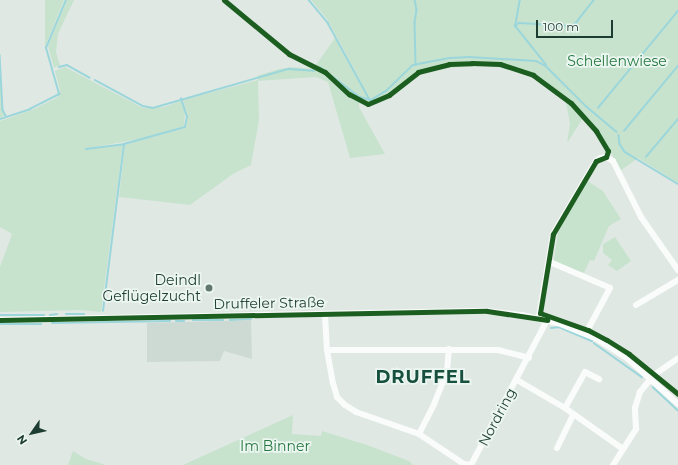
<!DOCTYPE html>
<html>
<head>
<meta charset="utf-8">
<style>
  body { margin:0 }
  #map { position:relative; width:678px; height:465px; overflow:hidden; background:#e0e8e4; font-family:Montserrat,sans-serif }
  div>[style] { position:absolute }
  .built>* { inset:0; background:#cddad4 }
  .green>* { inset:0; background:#c7e3ce }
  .stream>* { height:1.5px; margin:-0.75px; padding:0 0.75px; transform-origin:0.75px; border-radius:0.75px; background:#9bd6db }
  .minor>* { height:6px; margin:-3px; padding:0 3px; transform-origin:3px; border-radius:3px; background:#fafcfb }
  .cycleway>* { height:5px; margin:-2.5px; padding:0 2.5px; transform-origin:2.5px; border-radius:2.5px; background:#1b5e20 }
  .dots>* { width:11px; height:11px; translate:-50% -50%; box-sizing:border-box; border:2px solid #edf7f2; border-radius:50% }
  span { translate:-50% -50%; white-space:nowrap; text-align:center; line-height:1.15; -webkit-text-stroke:3.5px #edf7f2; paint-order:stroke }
  .park-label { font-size:14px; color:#23773f }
  .poi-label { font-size:14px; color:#1d3c32 }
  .right { translate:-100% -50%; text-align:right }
  .street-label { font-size:14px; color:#1d3c32 }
  .district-label { font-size:18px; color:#17503f; font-weight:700; letter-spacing:1px }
  .north { position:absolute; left:12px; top:413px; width:40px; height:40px; -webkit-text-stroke:3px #edf7f2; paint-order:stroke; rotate:236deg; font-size:11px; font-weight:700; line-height:16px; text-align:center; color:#1d3c32 }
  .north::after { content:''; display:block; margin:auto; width:14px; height:18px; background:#1d3c32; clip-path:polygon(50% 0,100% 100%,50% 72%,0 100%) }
  .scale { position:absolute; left:536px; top:20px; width:77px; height:18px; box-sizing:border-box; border:2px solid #1d3c32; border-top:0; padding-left:5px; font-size:12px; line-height:14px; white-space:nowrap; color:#1d3c32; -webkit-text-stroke:3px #edf7f2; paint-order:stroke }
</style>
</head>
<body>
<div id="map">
  <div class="built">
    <div style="clip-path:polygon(251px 320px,252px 359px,224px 351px,220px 361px,147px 362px,147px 323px)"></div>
  </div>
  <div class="green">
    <div style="clip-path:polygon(45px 0,64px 0,45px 47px)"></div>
    <div style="clip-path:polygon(67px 0,74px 0,58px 34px,56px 52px,60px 65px,54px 68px,48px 46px)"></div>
    <div style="clip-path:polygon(311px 0,678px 0,678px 183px,638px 158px,620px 171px,607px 144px,585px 115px,567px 143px,570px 124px,566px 102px,532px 77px,500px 67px,472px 65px,428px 71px,419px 74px,376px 104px,359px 103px,359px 107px,385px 154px,350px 158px,328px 82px,316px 77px,258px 81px,259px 120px,251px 165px,233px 174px,190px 205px,119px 197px,125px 144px,186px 128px,188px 116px,183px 100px,258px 80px,257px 76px,279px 69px,292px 67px,313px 69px,335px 38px,369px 97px,327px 19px)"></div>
    <div style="clip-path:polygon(0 63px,2px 110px,5px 115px,0 118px)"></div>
    <div style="clip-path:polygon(65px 67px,143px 108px,164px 107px,181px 101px,185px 111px,184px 126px,145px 138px,84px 149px,123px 145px,101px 312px,81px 310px,0 312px,0 267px,12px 234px,0 227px,0 121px,32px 110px,58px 97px,60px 91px,55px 71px)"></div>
    <div style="clip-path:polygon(586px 180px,603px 191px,621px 219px,609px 226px,594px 261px,590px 260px,584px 273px,555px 263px,554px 259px,558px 233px)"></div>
    <div style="clip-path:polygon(615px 237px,631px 261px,617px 271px,608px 265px,612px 260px,603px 253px,603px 244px)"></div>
    <div style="clip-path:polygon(293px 415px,292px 434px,321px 436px,322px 431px,367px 445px,409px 461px,413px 465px,183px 465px)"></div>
    <div style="clip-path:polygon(73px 451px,86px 459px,106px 465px,68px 465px)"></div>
  </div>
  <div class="stream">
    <div style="left:309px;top:0;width:30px;rotate:50deg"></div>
    <div style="left:328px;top:23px;width:88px;rotate:61.4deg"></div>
    <div style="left:415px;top:0;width:10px;rotate:79deg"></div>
    <div style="left:417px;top:10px;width:13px;rotate:99deg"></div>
    <div style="left:415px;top:23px;width:42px;rotate:88.6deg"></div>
    <div style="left:515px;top:27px;width:27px;rotate:-80deg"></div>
    <div style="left:0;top:55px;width:55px;rotate:86.9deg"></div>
    <div style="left:3px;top:110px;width:7px;rotate:63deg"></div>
    <div style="left:546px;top:65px;width:50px;rotate:-128.5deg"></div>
    <div style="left:515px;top:26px;width:5px;rotate:-37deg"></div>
    <div style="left:519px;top:23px;width:52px;rotate:3.3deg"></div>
    <div style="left:571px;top:26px;width:4px;rotate:-27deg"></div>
    <div style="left:575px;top:24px;width:31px;rotate:-52deg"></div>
    <div style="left:59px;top:67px;width:8px;rotate:-14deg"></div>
    <div style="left:67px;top:65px;width:26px;rotate:29deg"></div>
    <div style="left:320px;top:67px;width:50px;rotate:36.9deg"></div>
    <div style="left:360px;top:97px;width:11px;rotate:15deg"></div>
    <div style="left:371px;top:100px;width:17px;rotate:-31deg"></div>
    <div style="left:386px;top:91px;width:37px;rotate:-44deg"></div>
    <div style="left:413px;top:65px;width:38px;rotate:-11deg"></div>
    <div style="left:450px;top:58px;width:19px;rotate:-3deg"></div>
    <div style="left:469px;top:57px;width:67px;rotate:3.4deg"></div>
    <div style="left:536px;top:61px;width:11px;rotate:27deg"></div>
    <div style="left:546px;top:66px;width:57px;rotate:45deg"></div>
    <div style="left:586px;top:106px;width:40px;rotate:40deg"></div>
    <div style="left:95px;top:80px;width:55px;rotate:28.4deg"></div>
    <div style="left:143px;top:106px;width:10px;rotate:11deg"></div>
    <div style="left:153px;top:108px;width:141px;rotate:-16.1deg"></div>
    <div style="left:288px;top:69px;width:26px;rotate:4deg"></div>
    <div style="left:598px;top:108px;width:126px;rotate:-50.5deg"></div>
    <div style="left:0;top:119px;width:32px;rotate:-18deg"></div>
    <div style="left:30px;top:109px;width:33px;rotate:-27deg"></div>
    <div style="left:59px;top:94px;width:48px;rotate:-105.8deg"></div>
    <div style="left:46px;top:48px;width:52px;rotate:-67.4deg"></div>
    <div style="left:624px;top:131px;width:85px;rotate:-50.3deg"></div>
    <div style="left:619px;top:135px;width:9px;rotate:84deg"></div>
    <div style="left:620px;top:144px;width:9px;rotate:58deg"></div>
    <div style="left:625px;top:152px;width:62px;rotate:31.1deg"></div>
    <div style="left:86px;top:149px;width:38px;rotate:-7deg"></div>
    <div style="left:646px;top:157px;width:50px;rotate:-49.9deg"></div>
    <div style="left:103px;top:311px;width:168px;rotate:-82.8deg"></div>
    <div style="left:124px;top:144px;width:63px;rotate:-15.6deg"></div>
    <div style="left:185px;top:127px;width:10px;rotate:-79deg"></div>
    <div style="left:187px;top:117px;width:19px;rotate:-108deg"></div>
    <div style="left:66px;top:314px;width:18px"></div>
    <div style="left:0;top:315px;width:44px"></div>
    <div style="left:50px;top:315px;width:7px;rotate:-8deg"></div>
    <div style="left:193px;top:320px;width:30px"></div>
    <div style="left:230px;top:320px;width:21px;rotate:-3deg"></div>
    <div style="left:176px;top:321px;width:8px"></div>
    <div style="left:52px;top:323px;width:118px;rotate:-1deg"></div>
    <div style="left:0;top:324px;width:41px"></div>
    <div style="left:551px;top:328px;width:8px;rotate:-7deg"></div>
    <div style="left:559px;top:327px;width:36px;rotate:23deg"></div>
    <div style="left:594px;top:343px;width:59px;rotate:35.3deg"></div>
    <div style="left:653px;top:387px;width:34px;rotate:43deg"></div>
  </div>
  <div class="minor">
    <div style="left:550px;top:262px;width:65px;rotate:23.4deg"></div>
    <div style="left:610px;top:288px;width:51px;rotate:118.1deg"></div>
    <div style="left:636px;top:305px;width:49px;rotate:-30.8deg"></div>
    <div style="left:325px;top:314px;width:36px;rotate:87deg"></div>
    <div style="left:327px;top:350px;width:34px;rotate:80deg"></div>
    <div style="left:333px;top:383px;width:15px;rotate:74deg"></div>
    <div style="left:337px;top:397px;width:11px;rotate:45deg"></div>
    <div style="left:345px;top:405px;width:13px;rotate:32deg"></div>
    <div style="left:356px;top:412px;width:67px;rotate:19.2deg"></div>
    <div style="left:419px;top:434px;width:54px;rotate:33.7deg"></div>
    <div style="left:464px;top:464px;width:7px;rotate:8deg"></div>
    <div style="left:539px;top:317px;width:84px;rotate:-80.4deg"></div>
    <div style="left:553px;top:234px;width:85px;rotate:-59.5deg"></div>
    <div style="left:596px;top:161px;width:6px;rotate:-31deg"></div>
    <div style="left:601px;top:158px;width:5px;rotate:-11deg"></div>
    <div style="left:606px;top:157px;width:8px;rotate:30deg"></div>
    <div style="left:613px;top:161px;width:63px;rotate:63.4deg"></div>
    <div style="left:641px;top:217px;width:65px;rotate:55.1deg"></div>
    <div style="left:0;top:320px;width:487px;rotate:-1.1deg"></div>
    <div style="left:487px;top:311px;width:35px;rotate:7deg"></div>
    <div style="left:522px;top:315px;width:37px;rotate:13deg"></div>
    <div style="left:558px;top:323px;width:40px;rotate:22deg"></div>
    <div style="left:595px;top:338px;width:38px;rotate:32deg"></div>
    <div style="left:627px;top:358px;width:69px;rotate:42deg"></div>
    <div style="left:327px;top:350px;width:171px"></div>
    <div style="left:498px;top:350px;width:32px;rotate:14deg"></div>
    <div style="left:517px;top:380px;width:56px;rotate:30.3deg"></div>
    <div style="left:565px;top:408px;width:71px;rotate:35.3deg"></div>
    <div style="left:565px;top:408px;width:41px;rotate:-60.9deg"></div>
    <div style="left:585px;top:372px;width:16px;rotate:27deg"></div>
    <div style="left:419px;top:434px;width:34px;rotate:-63deg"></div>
    <div style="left:434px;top:404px;width:35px;rotate:-68deg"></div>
    <div style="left:447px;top:371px;width:22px;rotate:-85deg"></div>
    <div style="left:557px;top:448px;width:37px;rotate:-64deg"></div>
    <div style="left:471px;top:465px;width:164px;rotate:-62.3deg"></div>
    <div style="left:613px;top:465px;width:43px;rotate:-57.4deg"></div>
    <div style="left:636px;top:429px;width:21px;rotate:-93deg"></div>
    <div style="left:635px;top:408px;width:17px;rotate:-73deg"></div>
    <div style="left:640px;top:392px;width:22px;rotate:-51deg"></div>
    <div style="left:654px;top:375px;width:29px;rotate:-35deg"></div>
  </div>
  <div class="cycleway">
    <div style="left:224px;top:0;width:85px;rotate:39.7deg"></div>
    <div style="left:289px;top:54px;width:40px;rotate:26.6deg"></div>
    <div style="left:325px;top:72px;width:33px;rotate:43deg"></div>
    <div style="left:349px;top:94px;width:21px;rotate:28deg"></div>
    <div style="left:368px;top:104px;width:23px;rotate:-23deg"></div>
    <div style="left:389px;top:95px;width:37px;rotate:-38deg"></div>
    <div style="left:418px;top:72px;width:32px;rotate:-14deg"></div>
    <div style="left:449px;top:64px;width:23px;rotate:-2deg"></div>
    <div style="left:472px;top:63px;width:28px;rotate:2deg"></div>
    <div style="left:500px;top:64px;width:35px;rotate:18deg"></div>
    <div style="left:533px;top:75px;width:47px;rotate:36.4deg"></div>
    <div style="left:571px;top:103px;width:38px;rotate:48deg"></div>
    <div style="left:596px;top:131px;width:23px;rotate:59deg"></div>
    <div style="left:608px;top:151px;width:6px;rotate:108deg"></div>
    <div style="left:606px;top:157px;width:11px;rotate:158deg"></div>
    <div style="left:596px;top:161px;width:85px;rotate:120.5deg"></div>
    <div style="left:553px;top:234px;width:80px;rotate:99.3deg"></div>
    <div style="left:540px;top:313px;width:51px;rotate:19.5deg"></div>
    <div style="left:588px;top:330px;width:21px;rotate:28deg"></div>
    <div style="left:607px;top:340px;width:26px;rotate:32deg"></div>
    <div style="left:629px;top:354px;width:63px;rotate:39.2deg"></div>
    <div style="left:0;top:320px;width:487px;rotate:-1.1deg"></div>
    <div style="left:487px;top:311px;width:61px;rotate:8.5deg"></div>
  </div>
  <div class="dots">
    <div style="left:209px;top:288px;background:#617870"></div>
  </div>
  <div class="park-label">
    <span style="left:617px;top:61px">Schellenwiese</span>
    <span style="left:275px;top:446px">Im Binner</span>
  </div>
  <div class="poi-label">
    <span class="right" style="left:201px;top:288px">Deindl<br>Geflügelzucht</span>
  </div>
  <div class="street-label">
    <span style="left:269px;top:303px;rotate:-1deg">Druffeler Straße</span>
    <span style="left:497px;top:417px;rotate:-62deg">Nordring</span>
  </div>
  <div class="district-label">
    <span style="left:423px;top:377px">DRUFFEL</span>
  </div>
  <div class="north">N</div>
  <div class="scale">100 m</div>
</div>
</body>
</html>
